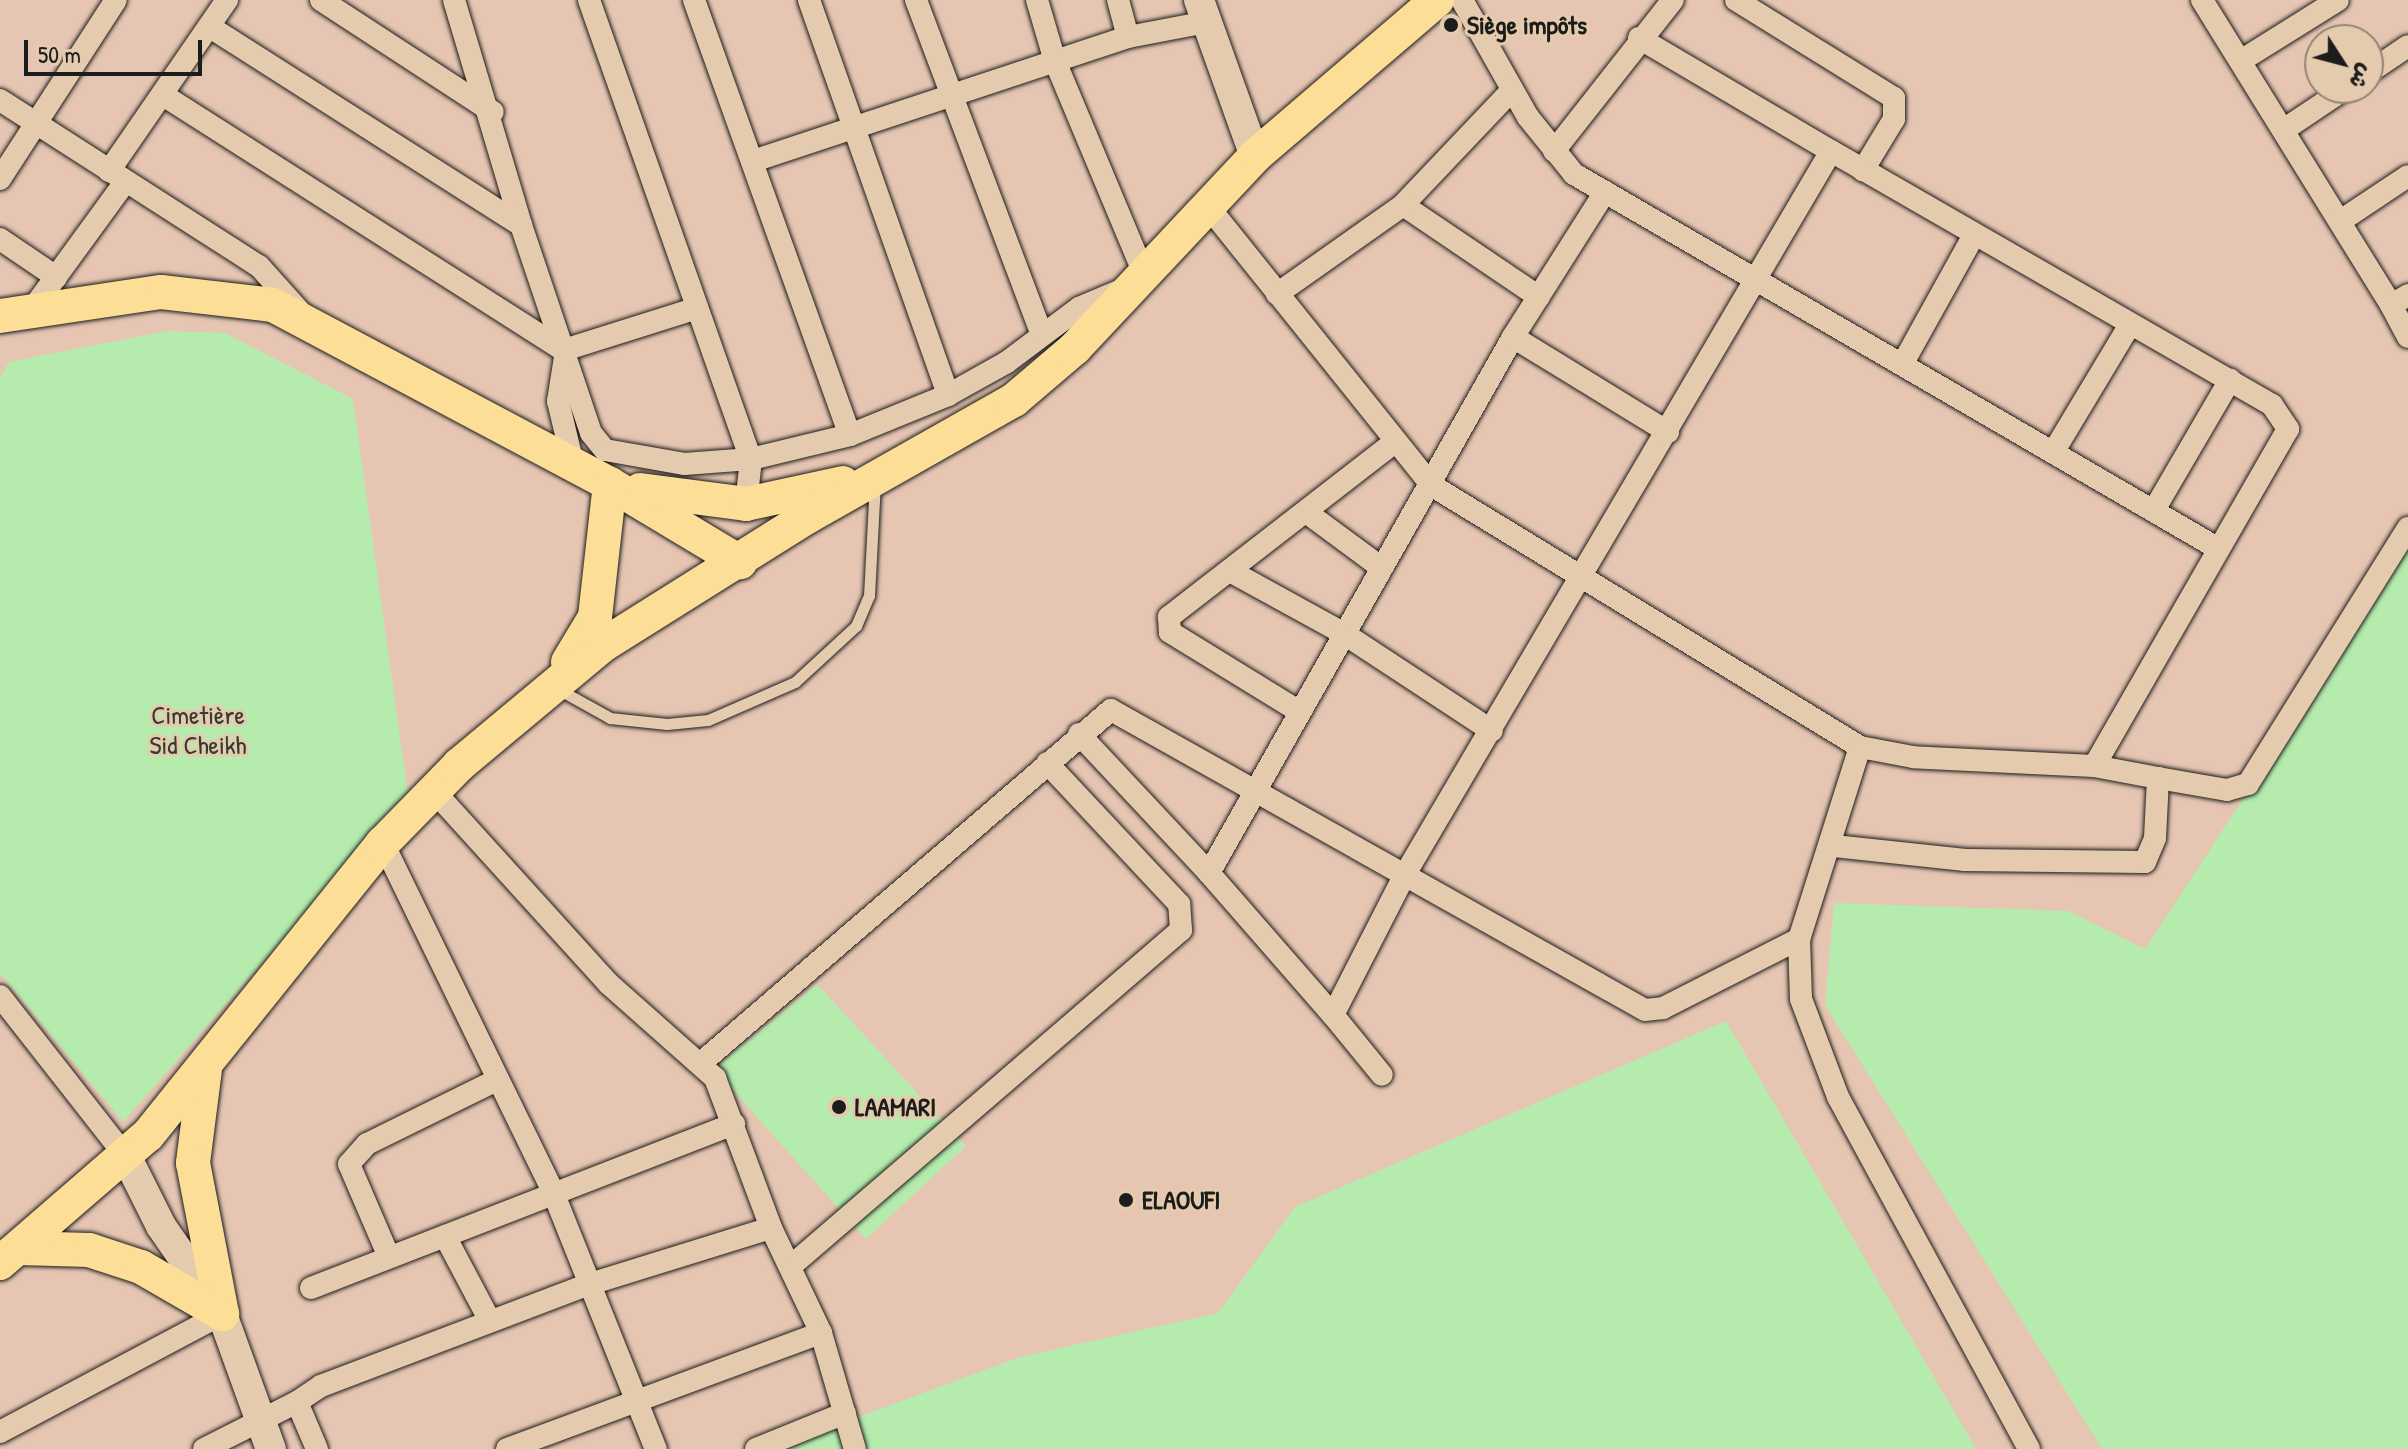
<!DOCTYPE html>
<html>
<head>
<meta charset="utf-8">
<style>
  body { margin:0 }
  #map { position:relative; width:2408px; height:1449px; overflow:hidden; background:#e6c6b3; font-family:"Patrick Hand","Playpen Sans Arabic",sans-serif }
  div>[style] { position:absolute }
  .green>* { inset:0; background:#b5ecae }
  .roads { filter:drop-shadow(0 0 2px #1c1c1c) drop-shadow(0 0 2px #1c1c1c) }
  .lane>* { height:11px; margin:-5.5px; padding:0 5.5px; transform-origin:5.5px; border-radius:5.5px; background:#e5cbad }
  .street>* { height:22px; margin:-11px; padding:0 11px; transform-origin:11px; border-radius:11px; background:#e5cbad }
  .secondary>* { height:30px; margin:-15px; padding:0 15px; transform-origin:15px; border-radius:15px; background:#e5cbad }
  .primary>* { height:34px; margin:-17px; padding:0 17px; transform-origin:17px; border-radius:17px; background:#fdde96 }
  .dots>* { width:22px; height:22px; translate:-50% -50%; box-sizing:border-box; border:4px solid #e5cbad; border-radius:50% }
  span { translate:-50% -50%; white-space:nowrap; text-align:center; line-height:1.15; -webkit-text-stroke:6px #e5cbad; paint-order:stroke }
  .poi-label { font-size:26px; color:#1c1c1c; font-weight:700 }
  .left { translate:0 -50%; text-align:left }
  .park-label { font-size:26px; color:#333b32 }
  .north { position:absolute; left:2304px; top:24px; width:80px; height:80px; box-sizing:border-box; background:#e5cbad; border:2px solid #958573; border-radius:50%; rotate:126deg; font-size:22px; font-weight:700; line-height:32px; text-align:center; color:#1c1c1c }
  .north::after { content:''; display:block; margin:auto; width:28px; height:36px; background:#1c1c1c; clip-path:polygon(50% 0,100% 100%,50% 72%,0 100%) }
  .scale { position:absolute; left:24px; top:40px; width:178px; height:36px; box-sizing:border-box; border:4px solid #1c1c1c; border-top:0; padding-left:10px; font-size:24px; line-height:28px; white-space:nowrap; color:#1c1c1c; -webkit-text-stroke:6px #e5cbad; paint-order:stroke }
</style>
</head>
<body>
<div id="map">
  <div class="green">
    <div style="clip-path:polygon(167px 331px,225px 333px,353px 399px,408px 795px,123px 1122px,0 973px,0 378px,9px 362px)"></div>
    <div style="clip-path:polygon(2408px 547px,2408px 1449px,2102px 1449px,1825px 1005px,1834px 903px,2068px 911px,2145px 949px)"></div>
    <div style="clip-path:polygon(817px 984px,966px 1146px,866px 1239px,714px 1069px)"></div>
    <div style="clip-path:polygon(1726px 1021px,1976px 1449px,773px 1449px,1020px 1357px,1218px 1313px,1295px 1207px)"></div>
  </div>
  <div class="roads">
    <div class="lane">
      <div style="left:558px;top:689px;width:60px;rotate:29.1deg"></div>
      <div style="left:610px;top:718px;width:57px;rotate:6deg"></div>
      <div style="left:667px;top:724px;width:41px;rotate:-5.6deg"></div>
      <div style="left:708px;top:720px;width:95px;rotate:-23.6deg"></div>
      <div style="left:795px;top:682px;width:83px;rotate:-42.6deg"></div>
      <div style="left:856px;top:626px;width:33px;rotate:-67deg"></div>
      <div style="left:869px;top:596px;width:113px;rotate:-87deg"></div>
    </div>
    <div class="street">
      <div style="left:321px;top:0;width:205px;rotate:33.1deg"></div>
      <div style="left:454px;top:0;width:235px;rotate:73.4deg"></div>
      <div style="left:521px;top:225px;width:219px;rotate:71.4deg"></div>
      <div style="left:591px;top:433px;width:22px;rotate:51deg"></div>
      <div style="left:605px;top:450px;width:80px;rotate:10deg"></div>
      <div style="left:684px;top:464px;width:67px;rotate:-4.3deg"></div>
      <div style="left:751px;top:459px;width:102px;rotate:-13.6deg"></div>
      <div style="left:850px;top:435px;width:106px;rotate:-22.2deg"></div>
      <div style="left:948px;top:395px;width:68px;rotate:-29.2deg"></div>
      <div style="left:1007px;top:362px;width:90px;rotate:-36.9deg"></div>
      <div style="left:1079px;top:308px;width:49px;rotate:-22.9deg"></div>
      <div style="left:589px;top:0;width:487px;rotate:70.6deg"></div>
      <div style="left:751px;top:459px;width:45px;rotate:96.3deg"></div>
      <div style="left:694px;top:0;width:462px;rotate:70.3deg"></div>
      <div style="left:809px;top:0;width:419px;rotate:70.6deg"></div>
      <div style="left:916px;top:0;width:356px;rotate:69.4deg"></div>
      <div style="left:1037px;top:0;width:64px;rotate:73.6deg"></div>
      <div style="left:1055px;top:61px;width:225px;rotate:67.3deg"></div>
      <div style="left:1118px;top:0;width:38px;rotate:75deg"></div>
      <div style="left:1128px;top:37px;width:80px;rotate:-10.8deg"></div>
      <div style="left:1462px;top:0;width:134px;rotate:60.6deg"></div>
      <div style="left:1528px;top:117px;width:73px;rotate:51.1deg"></div>
      <div style="left:1574px;top:174px;width:744px;rotate:30.18deg"></div>
      <div style="left:1736px;top:0;width:186px;rotate:31.8deg"></div>
      <div style="left:1894px;top:98px;width:21px;rotate:90deg"></div>
      <div style="left:1894px;top:119px;width:60px;rotate:121.3deg"></div>
      <div style="left:2202px;top:0;width:359px;rotate:58.2deg"></div>
      <div style="left:2391px;top:305px;width:20px;rotate:-30deg"></div>
      <div style="left:210px;top:27px;width:369px;rotate:32.5deg"></div>
      <div style="left:1639px;top:38px;width:223px;rotate:30.5deg"></div>
      <div style="left:2242px;top:60px;width:113px;rotate:-32deg"></div>
      <div style="left:2368px;top:73px;width:48px;rotate:-34deg"></div>
      <div style="left:1512px;top:90px;width:158px;rotate:133.5deg"></div>
      <div style="left:1403px;top:205px;width:164px;rotate:34.1deg"></div>
      <div style="left:163px;top:95px;width:475px;rotate:32.5deg"></div>
      <div style="left:564px;top:350px;width:139px;rotate:-17.5deg"></div>
      <div style="left:0;top:100px;width:308px;rotate:32.7deg"></div>
      <div style="left:259px;top:266px;width:66px;rotate:48.1deg"></div>
      <div style="left:2285px;top:129px;width:73px;rotate:-33.9deg"></div>
      <div style="left:1554px;top:151px;width:192px;rotate:-51.8deg"></div>
      <div style="left:753px;top:161px;width:395px;rotate:-18.3deg"></div>
      <div style="left:109px;top:171px;width:208px;rotate:-55.4deg"></div>
      <div style="left:0;top:179px;width:213px;rotate:-57.1deg"></div>
      <div style="left:1605px;top:192px;width:172px;rotate:122.4deg"></div>
      <div style="left:1513px;top:337px;width:616px;rotate:119.56deg"></div>
      <div style="left:1209px;top:873px;width:189px;rotate:48.9deg"></div>
      <div style="left:1333px;top:1015px;width:156px;rotate:-62.9deg"></div>
      <div style="left:1404px;top:876px;width:841px;rotate:-59.5deg"></div>
      <div style="left:1831px;top:151px;width:509px;rotate:29.94deg"></div>
      <div style="left:2272px;top:405px;width:29px;rotate:56deg"></div>
      <div style="left:2288px;top:429px;width:389px;rotate:119.9deg"></div>
      <div style="left:2094px;top:766px;width:181px;rotate:-177.2deg"></div>
      <div style="left:1913px;top:757px;width:54px;rotate:-169.3deg"></div>
      <div style="left:1207px;top:205px;width:359px;rotate:51.3deg"></div>
      <div style="left:1431px;top:485px;width:503px;rotate:31.41deg"></div>
      <div style="left:1860px;top:747px;width:201px;rotate:107.6deg"></div>
      <div style="left:1799px;top:939px;width:60px;rotate:88.1deg"></div>
      <div style="left:1801px;top:999px;width:105px;rotate:69.3deg"></div>
      <div style="left:1838px;top:1097px;width:400px;rotate:61.5deg"></div>
      <div style="left:2342px;top:220px;width:79px;rotate:-33.7deg"></div>
      <div style="left:0;top:239px;width:68px;rotate:34.2deg"></div>
      <div style="left:1277px;top:294px;width:154px;rotate:-35.2deg"></div>
      <div style="left:2391px;top:305px;width:36px;rotate:62deg"></div>
      <div style="left:31px;top:311px;width:160px;rotate:-53.9deg"></div>
      <div style="left:1513px;top:337px;width:182px;rotate:31.5deg"></div>
      <div style="left:565px;top:357px;width:45px;rotate:99deg"></div>
      <div style="left:558px;top:401px;width:65px;rotate:76.6deg"></div>
      <div style="left:1903px;top:363px;width:146px;rotate:-61deg"></div>
      <div style="left:2054px;top:451px;width:146px;rotate:-59deg"></div>
      <div style="left:2154px;top:510px;width:151px;rotate:-59.7deg"></div>
      <div style="left:1306px;top:512px;width:94px;rotate:36.4deg"></div>
      <div style="left:1230px;top:571px;width:129px;rotate:28.8deg"></div>
      <div style="left:1343px;top:633px;width:178px;rotate:33.3deg"></div>
      <div style="left:1300px;top:712px;width:153px;rotate:-148.4deg"></div>
      <div style="left:1170px;top:632px;width:15px;rotate:-94deg"></div>
      <div style="left:1169px;top:617px;width:286px;rotate:-37.8deg"></div>
      <div style="left:1079px;top:734px;width:190px;rotate:46.9deg"></div>
      <div style="left:2158px;top:778px;width:70px;rotate:9.9deg"></div>
      <div style="left:2227px;top:790px;width:22px;rotate:-16deg"></div>
      <div style="left:2248px;top:784px;width:302px;rotate:-58deg"></div>
      <div style="left:433px;top:790px;width:262px;rotate:47.8deg"></div>
      <div style="left:609px;top:984px;width:142px;rotate:41.6deg"></div>
      <div style="left:715px;top:1078px;width:160px;rotate:69.5deg"></div>
      <div style="left:771px;top:1228px;width:116px;rotate:64.5deg"></div>
      <div style="left:821px;top:1333px;width:121px;rotate:73.7deg"></div>
      <div style="left:383px;top:843px;width:388px;rotate:64deg"></div>
      <div style="left:553px;top:1192px;width:277px;rotate:68.2deg"></div>
      <div style="left:1834px;top:846px;width:132px;rotate:6.1deg"></div>
      <div style="left:1965px;top:860px;width:180px;rotate:0.6deg"></div>
      <div style="left:2145px;top:862px;width:26px;rotate:-67deg"></div>
      <div style="left:2155px;top:838px;width:60px;rotate:-87.1deg"></div>
      <div style="left:2158px;top:778px;width:65px;rotate:-169.4deg"></div>
      <div style="left:0;top:996px;width:206px;rotate:51.9deg"></div>
      <div style="left:1333px;top:1015px;width:77px;rotate:50.8deg"></div>
      <div style="left:701px;top:1063px;width:541px;rotate:-40.73deg"></div>
      <div style="left:1111px;top:710px;width:612px;rotate:29.33deg"></div>
      <div style="left:1645px;top:1010px;width:18px;rotate:-6deg"></div>
      <div style="left:1663px;top:1008px;width:153px;rotate:-26.9deg"></div>
      <div style="left:445px;top:1236px;width:96px;rotate:62.1deg"></div>
      <div style="left:389px;top:1257px;width:101px;rotate:-113.3deg"></div>
      <div style="left:349px;top:1164px;width:27px;rotate:-48deg"></div>
      <div style="left:367px;top:1144px;width:145px;rotate:-26.2deg"></div>
      <div style="left:791px;top:1266px;width:515px;rotate:-40.75deg"></div>
      <div style="left:1181px;top:930px;width:26px;rotate:-94deg"></div>
      <div style="left:1179px;top:904px;width:193px;rotate:-133.1deg"></div>
      <div style="left:311px;top:1288px;width:454px;rotate:-21.2deg"></div>
      <div style="left:0;top:1432px;width:251px;rotate:-28deg"></div>
      <div style="left:204px;top:1449px;width:104px;rotate:-26.8deg"></div>
      <div style="left:317px;top:1449px;width:51px;rotate:-113.1deg"></div>
      <div style="left:297px;top:1402px;width:29px;rotate:-34deg"></div>
      <div style="left:321px;top:1386px;width:288px;rotate:-20.8deg"></div>
      <div style="left:590px;top:1284px;width:189px;rotate:-17.2deg"></div>
      <div style="left:507px;top:1449px;width:335px;rotate:-20.3deg"></div>
      <div style="left:756px;top:1449px;width:96px;rotate:-22deg"></div>
    </div>
    <div class="secondary">
      <div style="left:1199px;top:0;width:166px;rotate:70.3deg"></div>
      <div style="left:127px;top:1158px;width:76px;rotate:63.4deg"></div>
      <div style="left:161px;top:1226px;width:107px;rotate:55.3deg"></div>
      <div style="left:222px;top:1314px;width:144px;rotate:70.1deg"></div>
    </div>
    <div class="primary">
      <div style="left:0;top:316px;width:163px;rotate:-8.5deg"></div>
      <div style="left:161px;top:292px;width:113px;rotate:6.6deg"></div>
      <div style="left:273px;top:305px;width:382px;rotate:28deg"></div>
      <div style="left:610px;top:484px;width:152px;rotate:31deg"></div>
      <div style="left:640px;top:490px;width:107px;rotate:7.5deg"></div>
      <div style="left:746px;top:504px;width:99px;rotate:-12.2deg"></div>
      <div style="left:568px;top:662px;width:52px;rotate:-59deg"></div>
      <div style="left:595px;top:617px;width:134px;rotate:-83.6deg"></div>
      <div style="left:205px;top:1069px;width:95px;rotate:97.3deg"></div>
      <div style="left:193px;top:1163px;width:154px;rotate:79.1deg"></div>
      <div style="left:19px;top:1248px;width:70px;rotate:1.6deg"></div>
      <div style="left:89px;top:1250px;width:55px;rotate:18.1deg"></div>
      <div style="left:141px;top:1267px;width:94px;rotate:30.1deg"></div>
      <div style="left:0;top:1263px;width:196px;rotate:-40.9deg"></div>
      <div style="left:148px;top:1135px;width:375px;rotate:-51.2deg"></div>
      <div style="left:383px;top:843px;width:109px;rotate:-45.7deg"></div>
      <div style="left:459px;top:765px;width:187px;rotate:-39.8deg"></div>
      <div style="left:603px;top:645px;width:241px;rotate:-32.1deg"></div>
      <div style="left:807px;top:517px;width:238px;rotate:-29.5deg"></div>
      <div style="left:1014px;top:400px;width:80px;rotate:-40.4deg"></div>
      <div style="left:1075px;top:348px;width:263px;rotate:-46.8deg"></div>
      <div style="left:1255px;top:156px;width:240px;rotate:-40.6deg"></div>
    </div>
  </div>
  <div class="dots">
    <div style="left:1451px;top:25px;background:#1c1c1c"></div>
    <div style="left:839px;top:1107px;background:#1c1c1c"></div>
    <div style="left:1126px;top:1200px;background:#1c1c1c"></div>
  </div>
  <div class="poi-label">
    <span class="left" style="left:1467px;top:25px">Siège impôts</span>
    <span class="left" style="left:855px;top:1107px">LAAMARI</span>
    <span class="left" style="left:1142px;top:1200px">ELAOUFI</span>
  </div>
  <div class="park-label">
    <span style="left:198px;top:730px">Cimetière<br>Sid Cheikh</span>
  </div>
  <div class="north">ش</div>
  <div class="scale">50 m</div>
</div>
</body>
</html>
